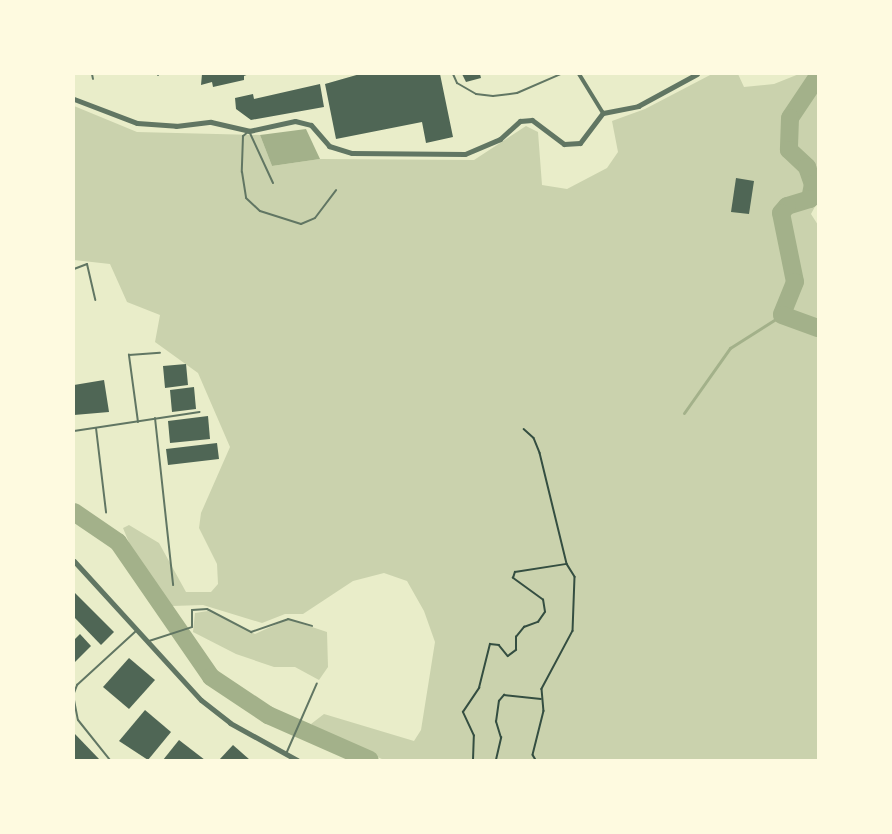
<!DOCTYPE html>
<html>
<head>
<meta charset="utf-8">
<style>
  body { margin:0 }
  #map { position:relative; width:892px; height:834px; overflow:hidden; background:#e9edc9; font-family:"Exo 2",sans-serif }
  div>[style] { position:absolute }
  .green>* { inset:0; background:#cad2ad }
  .water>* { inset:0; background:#a3b18a }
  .stream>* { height:3px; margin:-1.5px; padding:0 1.5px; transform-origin:1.5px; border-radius:1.5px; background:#a3b18a }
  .river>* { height:18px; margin:-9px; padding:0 9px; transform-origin:9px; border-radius:9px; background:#a3b18a }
  .building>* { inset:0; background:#4f6655 }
  .path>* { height:1.5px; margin:-0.75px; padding:0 0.75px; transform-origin:0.75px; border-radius:0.75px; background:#344e41 }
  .service>* { height:2px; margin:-1px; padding:0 1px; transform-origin:1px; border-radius:1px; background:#617663 }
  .pedestrian>* { height:4px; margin:-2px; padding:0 2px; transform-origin:2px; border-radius:2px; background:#617663 }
  .minor>* { height:5px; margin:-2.5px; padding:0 2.5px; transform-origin:2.5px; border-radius:2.5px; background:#617663 }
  span { translate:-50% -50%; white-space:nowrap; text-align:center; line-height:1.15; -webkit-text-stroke:4.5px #fefae0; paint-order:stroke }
  .frame { position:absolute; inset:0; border:75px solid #fefae0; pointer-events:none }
</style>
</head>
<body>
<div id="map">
  <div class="green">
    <div style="clip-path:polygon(712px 74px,738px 74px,744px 87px,774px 84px,799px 74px,818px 76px,818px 201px,811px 214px,818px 225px,818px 760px,384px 760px,321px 731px,311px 724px,324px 714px,414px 741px,421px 730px,435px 642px,424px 611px,407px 581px,384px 573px,353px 581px,303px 614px,285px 614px,262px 623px,203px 605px,172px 606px,132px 550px,123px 528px,129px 525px,159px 543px,186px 592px,211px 592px,218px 584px,217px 564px,199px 528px,201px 513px,230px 447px,198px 373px,155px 342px,160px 315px,127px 302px,110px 264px,74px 260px,74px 106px,137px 132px,260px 135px,272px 166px,320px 159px,474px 160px,526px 126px,538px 132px,542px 185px,567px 189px,607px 168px,618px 152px,612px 121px,645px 109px)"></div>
    <div style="clip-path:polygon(208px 611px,255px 634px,288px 619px,327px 632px,328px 667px,319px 680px,295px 667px,274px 667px,236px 654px,193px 632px,195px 613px)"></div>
  </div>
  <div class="water">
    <div style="clip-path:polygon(306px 129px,320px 159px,272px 166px,260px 135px)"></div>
  </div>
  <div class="stream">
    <div style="left:684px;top:413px;width:80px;rotate:-54.7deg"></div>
    <div style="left:730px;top:348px;width:62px;rotate:-32.4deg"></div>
  </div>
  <div class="river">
    <div style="left:818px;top:76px;width:50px;rotate:123.7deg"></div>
    <div style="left:790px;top:118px;width:32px;rotate:92deg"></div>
    <div style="left:789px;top:150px;width:25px;rotate:43deg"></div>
    <div style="left:807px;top:167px;width:18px;rotate:71deg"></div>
    <div style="left:813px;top:184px;width:15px;rotate:101deg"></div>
    <div style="left:810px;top:199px;width:24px;rotate:163deg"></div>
    <div style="left:787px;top:206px;width:9px;rotate:131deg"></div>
    <div style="left:781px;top:213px;width:70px;rotate:78.5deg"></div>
    <div style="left:795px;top:282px;width:35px;rotate:112deg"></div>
    <div style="left:782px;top:315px;width:38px;rotate:20deg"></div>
    <div style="left:74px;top:512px;width:53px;rotate:34.3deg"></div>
    <div style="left:118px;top:542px;width:164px;rotate:55.4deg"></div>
    <div style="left:211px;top:677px;width:69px;rotate:33.7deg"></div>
    <div style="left:268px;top:715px;width:111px;rotate:23.8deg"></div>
  </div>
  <div class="building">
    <div style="clip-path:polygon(202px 74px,249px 74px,244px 76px,244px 80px,213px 87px,212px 82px,201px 85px)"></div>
    <div style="clip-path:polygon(360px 74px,440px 74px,453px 137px,426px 143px,422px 122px,336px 139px,325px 84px)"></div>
    <div style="clip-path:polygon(462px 74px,480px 74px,481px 78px,466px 82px)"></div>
    <div style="clip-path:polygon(320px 84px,324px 107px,251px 120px,236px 109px,235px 98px,253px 94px,254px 99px)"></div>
    <div style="clip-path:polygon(736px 178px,754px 181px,749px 214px,731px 212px)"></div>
    <div style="clip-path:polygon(186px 364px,188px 385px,165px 388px,163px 366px)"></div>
    <div style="clip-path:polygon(104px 380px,109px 412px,74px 415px,74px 385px)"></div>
    <div style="clip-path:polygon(194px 387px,196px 409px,172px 412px,170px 390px)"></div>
    <div style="clip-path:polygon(208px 416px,210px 439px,170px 443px,168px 421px)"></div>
    <div style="clip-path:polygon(217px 443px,219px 459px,168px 465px,166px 449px)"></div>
    <div style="clip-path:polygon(74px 592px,114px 632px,101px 645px,74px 617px)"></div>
    <div style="clip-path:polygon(80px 634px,91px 646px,74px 663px,74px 640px)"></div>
    <div style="clip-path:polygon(129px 658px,155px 680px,129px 709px,103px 687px)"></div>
    <div style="clip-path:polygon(145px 710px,171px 732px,148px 760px,119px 741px)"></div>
    <div style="clip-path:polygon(74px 733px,100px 760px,74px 759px)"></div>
    <div style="clip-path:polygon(179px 740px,205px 760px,163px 760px)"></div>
    <div style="clip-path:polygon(233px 745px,250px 760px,219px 760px)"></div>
  </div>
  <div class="path">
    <div style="left:524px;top:429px;width:13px;rotate:42deg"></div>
    <div style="left:534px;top:438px;width:16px;rotate:68deg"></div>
    <div style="left:540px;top:453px;width:114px;rotate:76.3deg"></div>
    <div style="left:567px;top:564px;width:15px;rotate:58deg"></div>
    <div style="left:575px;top:577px;width:54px;rotate:92.1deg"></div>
    <div style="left:573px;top:631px;width:66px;rotate:118.1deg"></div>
    <div style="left:542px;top:689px;width:22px;rotate:85deg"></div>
    <div style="left:544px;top:711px;width:45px;rotate:104deg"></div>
    <div style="left:533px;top:755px;width:6px;rotate:59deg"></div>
    <div style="left:473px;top:760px;width:24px;rotate:-88deg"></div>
    <div style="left:474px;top:736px;width:26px;rotate:-115deg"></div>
    <div style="left:463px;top:712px;width:29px;rotate:-56deg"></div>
    <div style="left:479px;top:688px;width:45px;rotate:-76deg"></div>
    <div style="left:490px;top:644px;width:9px;rotate:6deg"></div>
    <div style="left:499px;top:645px;width:14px;rotate:51deg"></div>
    <div style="left:508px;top:656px;width:10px;rotate:-37deg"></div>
    <div style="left:516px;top:650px;width:13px;rotate:-90deg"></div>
    <div style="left:516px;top:637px;width:13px;rotate:-51deg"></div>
    <div style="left:524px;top:627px;width:15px;rotate:-20deg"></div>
    <div style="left:538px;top:622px;width:12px;rotate:-55deg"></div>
    <div style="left:545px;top:612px;width:12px;rotate:-99deg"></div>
    <div style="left:543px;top:600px;width:37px;rotate:-144deg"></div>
    <div style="left:513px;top:578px;width:6px;rotate:-72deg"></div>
    <div style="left:515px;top:572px;width:52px;rotate:-8.9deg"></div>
    <div style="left:496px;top:760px;width:23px;rotate:-77deg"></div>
    <div style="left:501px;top:738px;width:17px;rotate:-107deg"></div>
    <div style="left:496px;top:722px;width:21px;rotate:-82deg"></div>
    <div style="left:499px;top:701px;width:8px;rotate:-50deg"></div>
    <div style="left:504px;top:695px;width:37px;rotate:6deg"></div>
  </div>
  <div class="service">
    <div style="left:92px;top:74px;width:5px;rotate:79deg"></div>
    <div style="left:158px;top:74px;width:1px;rotate:90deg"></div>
    <div style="left:453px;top:74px;width:10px;rotate:66deg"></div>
    <div style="left:457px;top:83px;width:22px;rotate:30deg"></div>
    <div style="left:476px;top:94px;width:17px;rotate:7deg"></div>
    <div style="left:493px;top:96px;width:24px;rotate:-7deg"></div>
    <div style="left:517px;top:93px;width:48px;rotate:-23.4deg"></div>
    <div style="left:273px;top:183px;width:57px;rotate:-114.8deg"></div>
    <div style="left:249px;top:131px;width:8px;rotate:140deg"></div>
    <div style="left:243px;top:136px;width:36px;rotate:92deg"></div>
    <div style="left:242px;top:172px;width:26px;rotate:81deg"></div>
    <div style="left:246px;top:198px;width:19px;rotate:43deg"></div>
    <div style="left:260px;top:211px;width:43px;rotate:17.6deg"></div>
    <div style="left:301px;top:224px;width:15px;rotate:-23deg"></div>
    <div style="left:315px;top:218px;width:35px;rotate:-53deg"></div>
    <div style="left:74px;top:269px;width:14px;rotate:-21deg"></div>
    <div style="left:87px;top:264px;width:37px;rotate:77deg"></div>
    <div style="left:74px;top:359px;width:18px;rotate:90deg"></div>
    <div style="left:155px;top:418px;width:168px;rotate:83.8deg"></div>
    <div style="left:138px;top:422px;width:68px;rotate:-97.7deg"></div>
    <div style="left:129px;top:355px;width:31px;rotate:-4deg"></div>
    <div style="left:96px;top:428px;width:85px;rotate:83.2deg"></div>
    <div style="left:74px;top:431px;width:127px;rotate:-8.6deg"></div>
    <div style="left:149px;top:641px;width:45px;rotate:-18deg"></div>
    <div style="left:192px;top:627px;width:17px;rotate:-90deg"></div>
    <div style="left:192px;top:610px;width:15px;rotate:-4deg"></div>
    <div style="left:207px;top:609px;width:50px;rotate:27.6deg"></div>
    <div style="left:251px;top:632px;width:39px;rotate:-19deg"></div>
    <div style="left:288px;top:619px;width:25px;rotate:16deg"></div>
    <div style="left:74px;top:693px;width:9px;rotate:-69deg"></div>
    <div style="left:77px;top:685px;width:80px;rotate:-42.5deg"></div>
    <div style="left:74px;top:700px;width:20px;rotate:79deg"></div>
    <div style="left:78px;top:720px;width:51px;rotate:51.3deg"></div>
    <div style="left:286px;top:754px;width:77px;rotate:-66.4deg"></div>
  </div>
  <div class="pedestrian">
    <div style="left:579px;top:74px;width:46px;rotate:58.4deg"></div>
  </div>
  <div class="minor">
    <div style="left:74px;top:99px;width:67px;rotate:20.9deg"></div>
    <div style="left:137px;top:123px;width:39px;rotate:4deg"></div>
    <div style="left:176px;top:126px;width:35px;rotate:-7deg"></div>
    <div style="left:211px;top:122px;width:39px;rotate:13deg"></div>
    <div style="left:249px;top:131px;width:47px;rotate:-12.3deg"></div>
    <div style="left:295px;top:121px;width:16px;rotate:14deg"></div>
    <div style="left:311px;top:125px;width:28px;rotate:49deg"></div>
    <div style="left:329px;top:146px;width:24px;rotate:17deg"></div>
    <div style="left:352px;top:153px;width:113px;rotate:0.5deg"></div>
    <div style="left:465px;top:154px;width:38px;rotate:-23deg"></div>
    <div style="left:500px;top:139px;width:27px;rotate:-42deg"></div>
    <div style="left:520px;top:121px;width:12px;rotate:-5deg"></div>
    <div style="left:532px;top:120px;width:40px;rotate:37deg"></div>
    <div style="left:564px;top:144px;width:16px;rotate:-4deg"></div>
    <div style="left:580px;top:143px;width:38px;rotate:-53deg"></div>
    <div style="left:603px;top:113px;width:36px;rotate:-11deg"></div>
    <div style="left:638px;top:106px;width:67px;rotate:-28.5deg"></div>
    <div style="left:74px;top:561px;width:188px;rotate:47.6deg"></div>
    <div style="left:201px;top:700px;width:37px;rotate:38deg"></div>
    <div style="left:230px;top:723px;width:77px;rotate:28.9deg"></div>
  </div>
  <div class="frame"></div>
</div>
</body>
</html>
